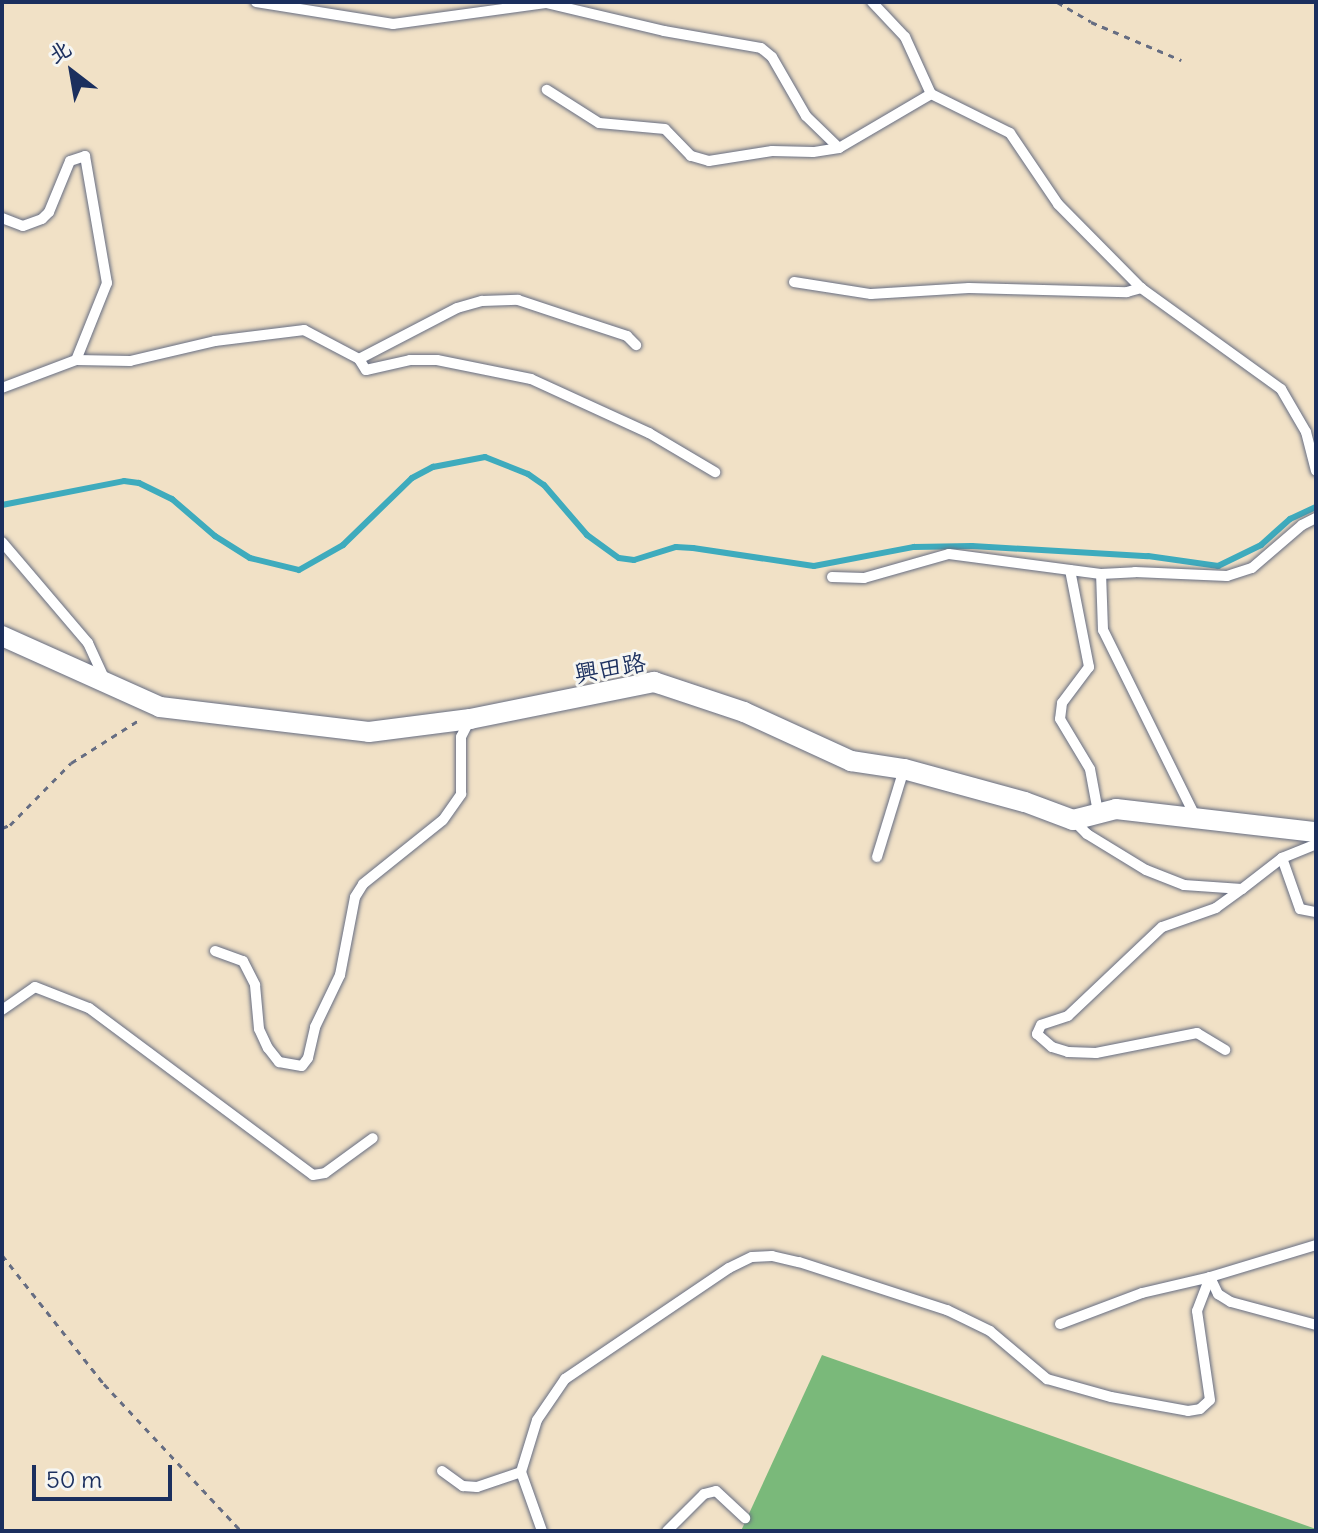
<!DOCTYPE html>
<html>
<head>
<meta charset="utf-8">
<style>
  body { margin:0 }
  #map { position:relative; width:1318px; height:1533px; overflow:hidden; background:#f1e1c6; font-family:Delius,"LXGW WenKai TC",sans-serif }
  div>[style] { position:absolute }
  .forest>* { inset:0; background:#7ab97a }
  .stream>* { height:6px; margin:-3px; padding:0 3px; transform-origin:3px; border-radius:3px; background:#3eabbd }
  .path>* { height:3px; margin-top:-1.5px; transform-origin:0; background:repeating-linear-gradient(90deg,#666d82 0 6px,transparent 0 12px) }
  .roads { filter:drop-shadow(0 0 2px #666d82) drop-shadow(0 0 2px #666d82) }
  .lane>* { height:10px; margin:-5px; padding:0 5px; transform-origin:5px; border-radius:5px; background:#fff }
  .street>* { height:20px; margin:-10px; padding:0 10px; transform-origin:10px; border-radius:10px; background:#fff }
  span { translate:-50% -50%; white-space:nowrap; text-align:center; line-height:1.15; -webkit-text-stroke:6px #f6f6f2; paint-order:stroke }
  .street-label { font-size:24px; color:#1b2f5e }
  .frame { position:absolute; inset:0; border:4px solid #1b2f5e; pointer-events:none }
  .north { position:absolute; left:32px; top:32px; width:80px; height:80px; -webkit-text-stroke:6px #f6f6f2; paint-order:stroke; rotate:329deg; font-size:22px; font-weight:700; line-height:32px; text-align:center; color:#1b2f5e }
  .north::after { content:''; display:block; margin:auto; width:28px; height:36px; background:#1b2f5e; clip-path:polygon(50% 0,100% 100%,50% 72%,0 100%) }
  .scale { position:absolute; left:32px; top:1465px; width:140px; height:36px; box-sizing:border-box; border:4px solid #1b2f5e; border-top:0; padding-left:10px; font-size:24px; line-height:28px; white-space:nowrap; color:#1b2f5e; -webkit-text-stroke:6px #f6f6f2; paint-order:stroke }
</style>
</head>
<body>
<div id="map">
  <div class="forest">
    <div style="clip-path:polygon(822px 1355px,1316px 1529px,1316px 1531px,741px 1531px)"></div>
  </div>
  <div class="stream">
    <div style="left:2px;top:505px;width:124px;rotate:-11.1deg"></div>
    <div style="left:124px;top:481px;width:15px;rotate:8deg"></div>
    <div style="left:139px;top:483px;width:37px;rotate:26deg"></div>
    <div style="left:172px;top:499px;width:57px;rotate:40.7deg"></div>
    <div style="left:215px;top:536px;width:41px;rotate:32.2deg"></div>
    <div style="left:250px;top:558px;width:50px;rotate:13.8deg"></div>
    <div style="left:299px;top:570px;width:51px;rotate:-29.6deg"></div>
    <div style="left:343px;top:545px;width:96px;rotate:-44.2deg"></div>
    <div style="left:412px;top:478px;width:24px;rotate:-28deg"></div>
    <div style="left:433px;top:467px;width:53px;rotate:-10.9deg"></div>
    <div style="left:485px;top:457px;width:46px;rotate:21.6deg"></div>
    <div style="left:528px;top:474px;width:19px;rotate:35deg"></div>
    <div style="left:544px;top:485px;width:66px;rotate:49.3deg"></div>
    <div style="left:587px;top:535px;width:39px;rotate:36deg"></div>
    <div style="left:619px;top:558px;width:15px;rotate:8deg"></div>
    <div style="left:634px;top:560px;width:44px;rotate:-17.2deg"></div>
    <div style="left:676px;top:547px;width:17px;rotate:3deg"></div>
    <div style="left:693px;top:548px;width:122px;rotate:8.5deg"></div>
    <div style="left:814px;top:566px;width:102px;rotate:-10.8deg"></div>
    <div style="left:914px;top:547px;width:58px;rotate:-1deg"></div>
    <div style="left:972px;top:546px;width:176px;rotate:3.3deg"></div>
    <div style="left:1148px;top:556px;width:71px;rotate:8.1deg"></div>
    <div style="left:1218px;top:566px;width:48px;rotate:-26deg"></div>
    <div style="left:1261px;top:545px;width:39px;rotate:-42deg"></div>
    <div style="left:1290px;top:519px;width:29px;rotate:-25deg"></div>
  </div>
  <div class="path">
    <div style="left:1057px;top:2px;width:39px;rotate:30deg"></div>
    <div style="left:1091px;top:22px;width:98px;rotate:22.9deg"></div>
    <div style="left:2px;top:828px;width:9px;rotate:-21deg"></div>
    <div style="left:10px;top:825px;width:87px;rotate:-45.5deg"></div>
    <div style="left:71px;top:763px;width:80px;rotate:-32.3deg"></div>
    <div style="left:2px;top:1255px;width:164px;rotate:51.7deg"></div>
    <div style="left:104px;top:1384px;width:201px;rotate:47deg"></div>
  </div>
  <div class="roads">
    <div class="lane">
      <div style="left:256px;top:2px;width:139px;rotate:9.1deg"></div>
      <div style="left:393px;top:24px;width:154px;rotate:-7.8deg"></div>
      <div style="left:546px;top:3px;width:121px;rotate:13.3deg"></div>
      <div style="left:664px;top:31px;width:98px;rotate:9.9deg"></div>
      <div style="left:761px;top:48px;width:14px;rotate:39deg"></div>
      <div style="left:772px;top:57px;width:68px;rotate:60deg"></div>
      <div style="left:806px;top:116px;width:46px;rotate:44.1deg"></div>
      <div style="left:839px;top:148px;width:26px;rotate:171deg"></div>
      <div style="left:813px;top:152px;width:41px;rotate:-178.6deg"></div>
      <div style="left:772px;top:151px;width:64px;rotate:171deg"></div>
      <div style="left:709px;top:161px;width:19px;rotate:-164deg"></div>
      <div style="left:691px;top:156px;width:37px;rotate:-134deg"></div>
      <div style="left:665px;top:129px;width:66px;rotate:-174.8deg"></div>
      <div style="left:599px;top:123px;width:62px;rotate:-147.6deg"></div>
      <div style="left:839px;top:148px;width:107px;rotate:-30.4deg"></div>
      <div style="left:931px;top:94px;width:63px;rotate:-114.5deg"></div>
      <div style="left:905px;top:37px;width:48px;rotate:-133.3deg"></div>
      <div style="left:2px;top:218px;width:22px;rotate:21deg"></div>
      <div style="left:23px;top:226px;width:20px;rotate:-20deg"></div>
      <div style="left:42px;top:219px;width:10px;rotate:-45deg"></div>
      <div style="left:49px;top:212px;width:55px;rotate:-67.6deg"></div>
      <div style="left:70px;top:161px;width:16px;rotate:-18deg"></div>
      <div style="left:85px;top:156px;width:129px;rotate:80.2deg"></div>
      <div style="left:107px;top:283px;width:83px;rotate:111.9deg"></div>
      <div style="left:76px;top:360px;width:79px;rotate:159.3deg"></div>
      <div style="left:794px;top:282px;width:78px;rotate:8.9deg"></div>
      <div style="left:871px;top:294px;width:98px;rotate:-3.5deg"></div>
      <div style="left:969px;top:288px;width:158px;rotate:1.5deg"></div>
      <div style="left:1127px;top:292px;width:15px;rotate:-16deg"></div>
      <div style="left:1141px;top:288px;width:118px;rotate:-134.7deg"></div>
      <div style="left:1058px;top:204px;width:86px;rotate:-124.1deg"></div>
      <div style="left:1010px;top:133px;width:88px;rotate:-153.7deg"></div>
      <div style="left:1141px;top:288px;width:173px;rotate:35.8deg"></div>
      <div style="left:1281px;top:389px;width:50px;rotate:59.8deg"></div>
      <div style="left:1306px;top:432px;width:40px;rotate:75.6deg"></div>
      <div style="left:359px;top:359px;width:13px;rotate:58deg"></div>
      <div style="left:366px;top:370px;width:45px;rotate:-12.8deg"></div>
      <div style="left:410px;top:360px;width:27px"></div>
      <div style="left:437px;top:360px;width:96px;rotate:11.4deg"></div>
      <div style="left:531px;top:379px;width:130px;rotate:24.6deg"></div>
      <div style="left:649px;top:433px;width:77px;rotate:30.6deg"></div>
      <div style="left:76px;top:360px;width:54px;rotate:1.1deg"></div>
      <div style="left:130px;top:361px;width:87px;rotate:-13.2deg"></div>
      <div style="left:215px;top:341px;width:90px;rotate:-7deg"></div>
      <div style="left:304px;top:330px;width:62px;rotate:27.8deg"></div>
      <div style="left:359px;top:359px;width:110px;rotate:-27.5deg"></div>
      <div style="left:457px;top:308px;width:26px;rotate:-16deg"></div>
      <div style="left:482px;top:301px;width:36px;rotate:-2deg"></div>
      <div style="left:518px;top:300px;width:115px;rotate:18.3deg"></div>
      <div style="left:627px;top:336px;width:13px;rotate:45deg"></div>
      <div style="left:2px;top:542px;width:133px;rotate:49.6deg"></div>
      <div style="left:88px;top:643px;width:41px;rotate:65.3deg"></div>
      <div style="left:1070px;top:570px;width:99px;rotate:78.9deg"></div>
      <div style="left:1089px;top:667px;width:45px;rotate:126.9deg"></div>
      <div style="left:1062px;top:703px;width:16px;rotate:97deg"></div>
      <div style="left:1060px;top:719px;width:58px;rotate:59deg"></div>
      <div style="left:1090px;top:769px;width:44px;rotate:79.5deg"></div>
      <div style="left:832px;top:577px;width:32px;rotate:2deg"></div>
      <div style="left:864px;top:578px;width:88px;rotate:-15.8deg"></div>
      <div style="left:949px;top:554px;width:153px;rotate:7.5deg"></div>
      <div style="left:1196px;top:818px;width:210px;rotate:-116.3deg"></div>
      <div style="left:1103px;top:630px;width:56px;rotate:-92deg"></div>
      <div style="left:1101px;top:574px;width:34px;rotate:-3deg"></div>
      <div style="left:1135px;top:572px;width:92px;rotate:2.5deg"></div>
      <div style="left:1227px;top:576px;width:26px;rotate:-18deg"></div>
      <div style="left:1252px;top:568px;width:66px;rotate:-40.7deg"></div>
      <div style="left:1302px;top:525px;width:16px;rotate:-27deg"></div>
      <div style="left:1073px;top:820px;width:20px;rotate:45deg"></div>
      <div style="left:1087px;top:834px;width:69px;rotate:31.4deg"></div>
      <div style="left:1146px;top:870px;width:41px;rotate:21.5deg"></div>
      <div style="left:1184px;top:885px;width:58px;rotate:3.9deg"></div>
      <div style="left:1242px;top:889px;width:32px;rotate:144deg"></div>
      <div style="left:1216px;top:908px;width:57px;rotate:160.6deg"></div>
      <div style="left:1162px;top:927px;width:129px;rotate:136.6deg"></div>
      <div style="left:1068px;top:1016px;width:28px;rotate:162deg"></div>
      <div style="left:1041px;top:1025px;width:10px;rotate:114deg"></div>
      <div style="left:1037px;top:1034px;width:20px;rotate:41deg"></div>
      <div style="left:1052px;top:1047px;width:17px;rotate:17deg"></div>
      <div style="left:1068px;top:1052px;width:28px;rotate:2deg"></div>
      <div style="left:1096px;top:1053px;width:103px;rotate:-11.2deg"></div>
      <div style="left:1197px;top:1033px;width:33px;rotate:31deg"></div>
      <div style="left:877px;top:857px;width:92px;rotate:-72.9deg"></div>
      <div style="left:1282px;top:858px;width:54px;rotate:70.6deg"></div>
      <div style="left:1300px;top:909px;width:16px;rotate:11deg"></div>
      <div style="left:1242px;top:889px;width:51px;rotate:-37.8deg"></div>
      <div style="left:1282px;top:858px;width:37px;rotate:-22deg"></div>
      <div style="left:215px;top:951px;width:30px;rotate:20deg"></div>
      <div style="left:243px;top:961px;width:27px;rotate:63deg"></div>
      <div style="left:255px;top:985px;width:44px;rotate:84.8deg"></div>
      <div style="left:259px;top:1029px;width:21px;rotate:65deg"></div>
      <div style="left:268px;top:1048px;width:18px;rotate:52deg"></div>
      <div style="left:279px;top:1062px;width:23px;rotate:10deg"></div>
      <div style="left:302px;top:1066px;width:10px;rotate:-53deg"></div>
      <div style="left:308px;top:1058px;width:32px;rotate:-77deg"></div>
      <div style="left:315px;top:1027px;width:58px;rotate:-64.3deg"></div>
      <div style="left:340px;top:975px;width:79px;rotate:-79.1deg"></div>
      <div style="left:355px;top:897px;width:15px;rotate:-58deg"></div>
      <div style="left:363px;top:884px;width:102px;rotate:-38.7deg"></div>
      <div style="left:443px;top:820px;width:32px;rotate:-55deg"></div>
      <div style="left:461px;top:794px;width:57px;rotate:-90deg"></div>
      <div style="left:461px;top:737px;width:20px;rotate:-63deg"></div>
      <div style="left:2px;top:1010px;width:40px;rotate:-34.9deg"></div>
      <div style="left:35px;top:987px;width:58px;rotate:21.3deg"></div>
      <div style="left:89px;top:1008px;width:279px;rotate:36.7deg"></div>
      <div style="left:313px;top:1175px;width:12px;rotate:-9deg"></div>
      <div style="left:325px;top:1173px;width:59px;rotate:-36.1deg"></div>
      <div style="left:1060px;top:1324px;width:88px;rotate:-20.7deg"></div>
      <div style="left:1142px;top:1293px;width:70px;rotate:-13.2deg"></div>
      <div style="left:1210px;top:1277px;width:19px;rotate:65deg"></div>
      <div style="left:1218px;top:1294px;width:15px;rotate:32deg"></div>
      <div style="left:1231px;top:1302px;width:88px;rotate:15.1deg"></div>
      <div style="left:442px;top:1471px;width:26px;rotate:36deg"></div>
      <div style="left:463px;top:1486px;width:14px;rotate:4deg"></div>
      <div style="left:477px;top:1487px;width:46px;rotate:-18.8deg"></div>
      <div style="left:521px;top:1472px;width:54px;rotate:-72.9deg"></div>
      <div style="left:537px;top:1420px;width:50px;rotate:-55.7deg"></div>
      <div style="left:565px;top:1379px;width:198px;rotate:-34.1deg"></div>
      <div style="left:729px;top:1268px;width:25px;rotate:-26deg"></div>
      <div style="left:752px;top:1257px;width:20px;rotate:-3deg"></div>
      <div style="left:772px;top:1256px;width:28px;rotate:13deg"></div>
      <div style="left:799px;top:1262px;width:156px;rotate:18deg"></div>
      <div style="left:947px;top:1310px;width:48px;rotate:26deg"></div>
      <div style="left:990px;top:1331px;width:75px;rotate:40.1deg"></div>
      <div style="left:1047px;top:1379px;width:66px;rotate:15.7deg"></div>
      <div style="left:1111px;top:1397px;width:78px;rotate:10.3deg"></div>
      <div style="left:1188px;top:1411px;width:12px;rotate:-9deg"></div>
      <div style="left:1200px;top:1409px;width:13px;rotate:-42deg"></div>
      <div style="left:1210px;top:1400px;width:90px;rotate:-98.3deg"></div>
      <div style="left:1197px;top:1311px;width:36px;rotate:-69deg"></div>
      <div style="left:1210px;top:1277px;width:111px;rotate:-16.8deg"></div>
      <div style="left:521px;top:1472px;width:63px;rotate:70.4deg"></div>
      <div style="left:667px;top:1531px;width:52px;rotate:-45deg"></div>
      <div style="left:704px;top:1494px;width:12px;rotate:-14deg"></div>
      <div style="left:716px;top:1491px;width:40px;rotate:43deg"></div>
    </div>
    <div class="street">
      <div style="left:2px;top:636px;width:173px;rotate:24.2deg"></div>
      <div style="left:160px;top:707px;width:210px;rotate:6.8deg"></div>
      <div style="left:369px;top:732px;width:102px;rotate:-7.3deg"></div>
      <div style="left:470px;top:719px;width:188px;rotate:-11.4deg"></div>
      <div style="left:654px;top:682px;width:95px;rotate:18.4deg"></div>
      <div style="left:744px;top:712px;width:118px;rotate:24.6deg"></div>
      <div style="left:851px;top:761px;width:54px;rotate:8.6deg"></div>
      <div style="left:904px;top:769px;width:125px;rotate:15.3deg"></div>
      <div style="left:1025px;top:802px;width:51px;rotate:20.6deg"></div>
      <div style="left:1073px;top:820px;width:44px;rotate:-14.3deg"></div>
      <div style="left:1116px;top:809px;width:201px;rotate:6.6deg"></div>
    </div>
  </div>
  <div class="street-label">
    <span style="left:610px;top:668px;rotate:-10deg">興田路</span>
  </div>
  <div class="frame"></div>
  <div class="north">北</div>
  <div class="scale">50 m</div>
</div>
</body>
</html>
